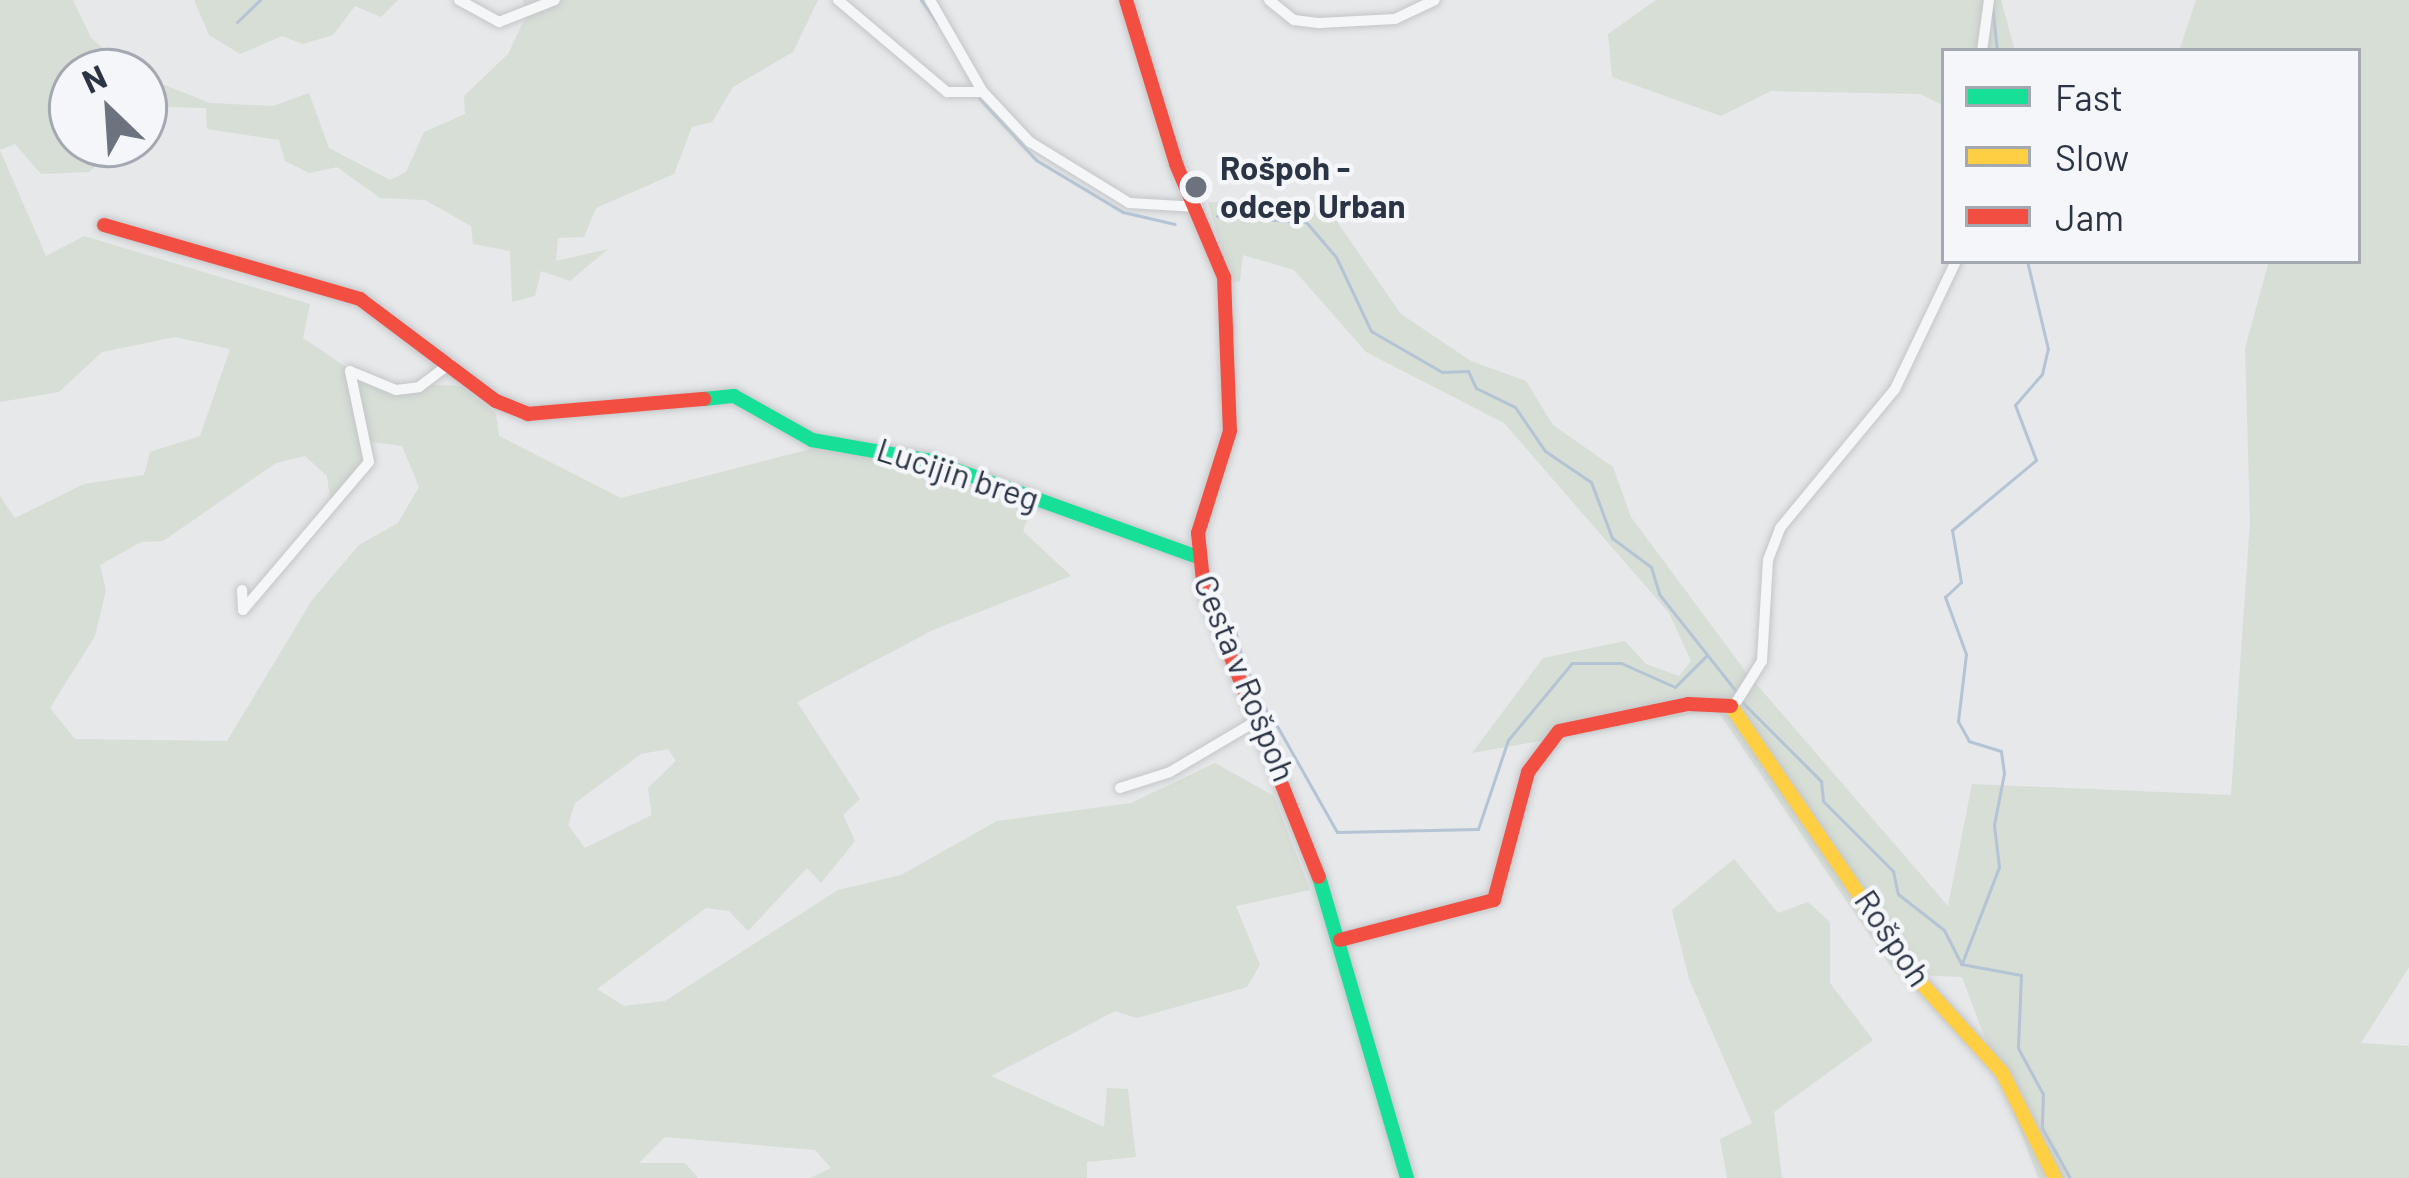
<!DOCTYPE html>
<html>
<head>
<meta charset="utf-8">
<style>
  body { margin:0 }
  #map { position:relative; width:2409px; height:1178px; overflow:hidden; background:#e6e8ea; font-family:Barlow,sans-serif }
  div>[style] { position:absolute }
  .green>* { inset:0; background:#d6ded6 }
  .stream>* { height:3px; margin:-1.5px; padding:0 1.5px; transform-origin:1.5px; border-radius:1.5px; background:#b4c4d5 }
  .roads { filter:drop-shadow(0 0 3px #c4c6c8) drop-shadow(0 0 3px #c4c6c8) }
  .street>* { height:10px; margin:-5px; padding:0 5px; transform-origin:5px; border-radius:5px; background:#f5f6f7 }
  .fast>* { height:14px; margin:-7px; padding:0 7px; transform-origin:7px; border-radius:7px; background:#16e098 }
  .slow>* { height:14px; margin:-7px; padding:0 7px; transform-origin:7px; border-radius:7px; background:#ffcf43 }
  .jam>* { height:14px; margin:-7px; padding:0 7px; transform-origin:7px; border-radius:7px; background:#f24e42 }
  .dots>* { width:33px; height:33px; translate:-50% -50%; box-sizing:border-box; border:6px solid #f4f6f9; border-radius:50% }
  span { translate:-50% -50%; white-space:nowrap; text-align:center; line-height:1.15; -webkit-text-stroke:9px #f4f6f9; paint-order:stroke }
  .poi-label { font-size:33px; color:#2b3445; font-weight:700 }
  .left { translate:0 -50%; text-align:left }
  .street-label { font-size:33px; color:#2b3445 }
  .legend { position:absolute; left:1941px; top:48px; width:420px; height:216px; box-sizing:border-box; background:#f4f6f9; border:3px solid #a4a8b1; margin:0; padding:15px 21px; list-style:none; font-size:36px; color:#2b3445 }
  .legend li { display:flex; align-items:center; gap:24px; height:60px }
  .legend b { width:60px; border:3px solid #a4a8b1 }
  .north { position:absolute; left:48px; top:48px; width:120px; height:120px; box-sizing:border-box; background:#f4f6f9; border:3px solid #a4a8b1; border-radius:50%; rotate:335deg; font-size:33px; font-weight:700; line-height:48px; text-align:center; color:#2b3445 }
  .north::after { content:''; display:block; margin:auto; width:42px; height:54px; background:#6c737f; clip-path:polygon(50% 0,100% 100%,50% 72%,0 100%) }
</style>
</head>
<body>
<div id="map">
  <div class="green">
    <div style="clip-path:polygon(evenodd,0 0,73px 0,91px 38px,131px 72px,72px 72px,72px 144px,118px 144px,89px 172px,41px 174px,15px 144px,0 150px,46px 256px,84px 236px,310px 304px,303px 338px,368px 382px,463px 386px,496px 414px,499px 436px,621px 498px,841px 441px,1034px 502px,1023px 531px,1071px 576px,933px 630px,797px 702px,860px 799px,843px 815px,855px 841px,821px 883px,807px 868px,748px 931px,729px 911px,706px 908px,597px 989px,624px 1006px,665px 1001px,838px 890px,901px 875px,997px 821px,1131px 803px,1215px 763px,1274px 796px,1310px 890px,1236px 906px,1260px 965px,1247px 987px,1137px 1018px,1115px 1011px,991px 1076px,1104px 1127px,1107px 1088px,1128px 1089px,1136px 1157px,1087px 1162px,1087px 1178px,810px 1178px,831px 1168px,815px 1150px,665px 1137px,639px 1163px,685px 1163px,698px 1178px,0 1178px,0 496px,15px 518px,84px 484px,144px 475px,150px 452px,200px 436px,230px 349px,175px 337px,102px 352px,59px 392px,0 402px,0 0,372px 442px,402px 446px,419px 487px,398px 523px,359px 545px,312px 600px,227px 741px,75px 739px,50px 708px,95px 636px,106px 590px,100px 565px,141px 542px,163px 541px,276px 463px,305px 456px,327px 476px,332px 512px,372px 442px,0 0,668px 749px,676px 761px,648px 788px,652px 815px,585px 848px,568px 825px,575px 803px,641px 754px,668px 749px)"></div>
    <div style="clip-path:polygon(194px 0,398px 0,381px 17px,355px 6px,333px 35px,303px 44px,282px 36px,240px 54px,209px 35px)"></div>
    <div style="clip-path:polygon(523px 0,818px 0,793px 52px,733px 87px,712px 122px,692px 127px,674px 174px,596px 208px,584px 237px,558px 238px,556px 261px,608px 249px,570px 281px,541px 271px,535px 296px,512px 302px,510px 251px,473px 244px,471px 226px,425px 200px,380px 198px,337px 167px,309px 173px,285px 161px,279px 140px,207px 129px,206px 108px,144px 106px,144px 77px,210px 103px,273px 106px,309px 93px,329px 148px,390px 180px,406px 172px,424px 132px,465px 114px,464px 96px,508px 54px,527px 14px)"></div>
    <div style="clip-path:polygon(1656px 0,2001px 0,2015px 51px,1944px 51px,1944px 106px,1920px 94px,1771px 91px,1721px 116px,1612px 77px,1608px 34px)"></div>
    <div style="clip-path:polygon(2196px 0,2409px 0,2409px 967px,2361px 1043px,2409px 1046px,2409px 1178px,2038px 1178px,1962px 977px,1896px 974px,1717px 710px,1472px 753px,1543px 658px,1625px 641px,1646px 664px,1679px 676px,1691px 661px,1669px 613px,1504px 423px,1366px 352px,1294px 270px,1243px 255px,1240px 281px,1230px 283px,1208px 202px,1326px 206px,1401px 314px,1471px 361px,1526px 381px,1553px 425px,1613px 467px,1631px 517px,1746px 672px,1948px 906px,1972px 784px,2231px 795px,2250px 522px,2245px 348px,2269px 261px,2358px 261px,2358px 51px,2179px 51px)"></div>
    <div style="clip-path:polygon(1734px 859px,1778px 913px,1808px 902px,1830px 922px,1830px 983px,1873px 1040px,1774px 1112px,1782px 1178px,1727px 1178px,1720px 1139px,1752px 1123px,1689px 979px,1672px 910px)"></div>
  </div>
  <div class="stream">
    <div style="left:921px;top:0;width:28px;rotate:55deg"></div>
    <div style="left:1992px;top:5px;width:46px;rotate:83.8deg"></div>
    <div style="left:237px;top:22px;width:32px;rotate:-44deg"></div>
    <div style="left:979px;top:98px;width:84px;rotate:47.4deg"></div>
    <div style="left:1036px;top:160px;width:101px;rotate:30.9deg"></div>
    <div style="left:1123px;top:212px;width:53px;rotate:13deg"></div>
    <div style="left:1217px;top:216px;width:89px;rotate:3.9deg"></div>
    <div style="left:1306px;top:222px;width:46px;rotate:49.4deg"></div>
    <div style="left:1336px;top:257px;width:82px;rotate:64.7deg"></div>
    <div style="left:1371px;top:331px;width:82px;rotate:30deg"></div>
    <div style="left:1442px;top:372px;width:26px;rotate:-2deg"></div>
    <div style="left:1468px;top:371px;width:19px;rotate:65deg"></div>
    <div style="left:1476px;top:388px;width:43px;rotate:26deg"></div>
    <div style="left:1515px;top:407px;width:53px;rotate:55.7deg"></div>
    <div style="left:1545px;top:451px;width:55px;rotate:34deg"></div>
    <div style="left:1591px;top:482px;width:60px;rotate:69.4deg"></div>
    <div style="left:1612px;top:538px;width:49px;rotate:36.6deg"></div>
    <div style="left:1651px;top:567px;width:28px;rotate:73deg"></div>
    <div style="left:1659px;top:594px;width:124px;rotate:51.6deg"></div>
    <div style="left:1233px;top:622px;width:34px;rotate:76deg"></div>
    <div style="left:1246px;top:667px;width:57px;rotate:65.2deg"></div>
    <div style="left:1740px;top:700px;width:115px;rotate:45deg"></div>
    <div style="left:1821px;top:781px;width:20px;rotate:84deg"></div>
    <div style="left:1823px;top:801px;width:99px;rotate:45deg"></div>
    <div style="left:1893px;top:871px;width:24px;rotate:78deg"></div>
    <div style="left:1898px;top:894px;width:58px;rotate:38deg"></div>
    <div style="left:1944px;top:930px;width:38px;rotate:63deg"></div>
    <div style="left:1961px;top:964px;width:61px;rotate:10.4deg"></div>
    <div style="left:2021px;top:975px;width:73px;rotate:92.4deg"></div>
    <div style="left:2018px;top:1048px;width:52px;rotate:61.5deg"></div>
    <div style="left:2043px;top:1094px;width:34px;rotate:92deg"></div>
    <div style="left:2042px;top:1128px;width:57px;rotate:60.8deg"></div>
    <div style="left:1277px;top:726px;width:122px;rotate:60.5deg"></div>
    <div style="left:1337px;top:832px;width:141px;rotate:-1.2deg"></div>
    <div style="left:1478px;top:829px;width:94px;rotate:-71.4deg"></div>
    <div style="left:1508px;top:740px;width:100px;rotate:-50.3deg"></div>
    <div style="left:1572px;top:663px;width:49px"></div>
    <div style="left:1621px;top:663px;width:59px;rotate:24deg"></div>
    <div style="left:1675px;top:687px;width:44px;rotate:-45deg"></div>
    <div style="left:1962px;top:963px;width:103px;rotate:-68.9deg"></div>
    <div style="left:1999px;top:867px;width:42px;rotate:-96.8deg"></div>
    <div style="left:1994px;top:825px;width:53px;rotate:-79.1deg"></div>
    <div style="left:2004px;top:773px;width:22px;rotate:-98deg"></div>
    <div style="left:2001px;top:751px;width:34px;rotate:-163deg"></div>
    <div style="left:1969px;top:741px;width:23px;rotate:-119deg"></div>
    <div style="left:1958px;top:721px;width:67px;rotate:-83.2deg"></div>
    <div style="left:1966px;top:654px;width:61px;rotate:-110.2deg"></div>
    <div style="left:1945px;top:597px;width:22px;rotate:-43deg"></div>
    <div style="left:1961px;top:582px;width:53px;rotate:-99.8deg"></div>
    <div style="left:1952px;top:530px;width:109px;rotate:-39.8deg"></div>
    <div style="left:2036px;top:460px;width:59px;rotate:-110.9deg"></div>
    <div style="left:2015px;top:405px;width:41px;rotate:-48.9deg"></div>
    <div style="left:2042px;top:374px;width:26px;rotate:-77deg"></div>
    <div style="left:2048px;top:349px;width:90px;rotate:-103.4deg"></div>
  </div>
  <div class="roads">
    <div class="street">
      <div style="left:459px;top:0;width:46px;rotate:28.8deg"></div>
      <div style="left:499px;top:22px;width:60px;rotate:-21.4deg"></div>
      <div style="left:838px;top:0;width:143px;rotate:40.2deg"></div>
      <div style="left:947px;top:92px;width:36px"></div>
      <div style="left:930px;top:0;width:106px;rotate:60.1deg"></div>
      <div style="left:983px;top:92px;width:69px;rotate:46.8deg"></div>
      <div style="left:1030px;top:142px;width:116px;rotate:31.6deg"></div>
      <div style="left:1129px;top:203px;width:69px;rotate:3.3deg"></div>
      <div style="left:1269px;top:0;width:32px;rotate:39deg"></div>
      <div style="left:1294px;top:20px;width:26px;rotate:7deg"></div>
      <div style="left:1320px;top:23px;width:75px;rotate:-3.1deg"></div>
      <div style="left:1395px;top:19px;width:44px;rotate:-25.4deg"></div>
      <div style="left:1982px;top:51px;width:51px;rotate:-82.2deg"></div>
      <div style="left:242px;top:590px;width:20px;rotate:87deg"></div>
      <div style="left:243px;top:610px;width:194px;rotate:-49.6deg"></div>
      <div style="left:369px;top:462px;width:93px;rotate:-101.8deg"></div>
      <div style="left:350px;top:371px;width:50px;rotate:22.4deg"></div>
      <div style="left:396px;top:390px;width:23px;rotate:-7deg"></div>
      <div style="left:419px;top:387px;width:39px;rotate:-37deg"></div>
      <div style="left:1737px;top:701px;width:47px;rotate:-58deg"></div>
      <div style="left:1762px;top:661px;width:101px;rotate:-86.6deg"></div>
      <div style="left:1768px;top:560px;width:34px;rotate:-69deg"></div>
      <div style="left:1780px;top:528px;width:180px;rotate:-50.4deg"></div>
      <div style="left:1895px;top:389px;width:142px;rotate:-64.5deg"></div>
      <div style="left:1120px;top:788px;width:52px;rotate:-17.7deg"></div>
      <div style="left:1170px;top:772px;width:102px;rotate:-30.6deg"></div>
    </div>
    <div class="fast">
      <div style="left:704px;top:399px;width:30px;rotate:-6deg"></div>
      <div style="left:734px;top:396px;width:90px;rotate:29.4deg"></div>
      <div style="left:812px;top:440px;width:121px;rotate:10deg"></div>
      <div style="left:931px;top:461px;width:283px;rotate:19.8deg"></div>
      <div style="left:1319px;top:877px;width:314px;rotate:73.7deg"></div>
    </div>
    <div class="slow">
      <div style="left:1731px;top:706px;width:324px;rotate:55.8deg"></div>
      <div style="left:1913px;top:974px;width:132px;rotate:47.8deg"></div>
      <div style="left:2002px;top:1072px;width:119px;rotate:63.4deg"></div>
    </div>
    <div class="jam">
      <div style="left:1126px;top:0;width:171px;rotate:73deg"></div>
      <div style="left:1176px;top:164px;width:123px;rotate:67deg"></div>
      <div style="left:1224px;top:277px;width:154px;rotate:87.8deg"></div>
      <div style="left:1230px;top:431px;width:107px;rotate:107.4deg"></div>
      <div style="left:1198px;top:533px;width:57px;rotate:84deg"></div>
      <div style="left:1204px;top:590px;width:309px;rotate:68.2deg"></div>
      <div style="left:104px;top:225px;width:266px;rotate:16.1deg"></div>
      <div style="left:360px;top:299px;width:170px;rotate:36.9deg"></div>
      <div style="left:496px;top:401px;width:35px;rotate:22deg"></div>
      <div style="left:528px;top:414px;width:177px;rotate:-4.9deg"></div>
      <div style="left:1340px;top:940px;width:159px;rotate:-14.6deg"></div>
      <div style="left:1494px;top:900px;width:132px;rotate:-75.1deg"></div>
      <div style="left:1528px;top:772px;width:51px;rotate:-52.9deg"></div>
      <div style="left:1559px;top:731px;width:132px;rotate:-11.8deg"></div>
      <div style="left:1688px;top:704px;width:43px;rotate:2.7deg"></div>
    </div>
  </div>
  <div class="dots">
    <div style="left:1196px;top:187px;background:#6c737f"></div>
  </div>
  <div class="poi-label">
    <span class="left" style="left:1220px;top:187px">Rošpoh -<br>odcep Urban</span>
  </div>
  <div class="street-label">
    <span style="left:958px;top:474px;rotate:18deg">Lucijin breg</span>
    <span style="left:1245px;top:678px;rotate:68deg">Cesta v Rošpoh</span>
    <span style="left:1893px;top:938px;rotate:56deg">Rošpoh</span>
  </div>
  <ul class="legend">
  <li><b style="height:15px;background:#16e098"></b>Fast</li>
  <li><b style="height:15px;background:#ffcf43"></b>Slow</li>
  <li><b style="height:15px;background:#f24e42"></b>Jam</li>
  </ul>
  <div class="north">N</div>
</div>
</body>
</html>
